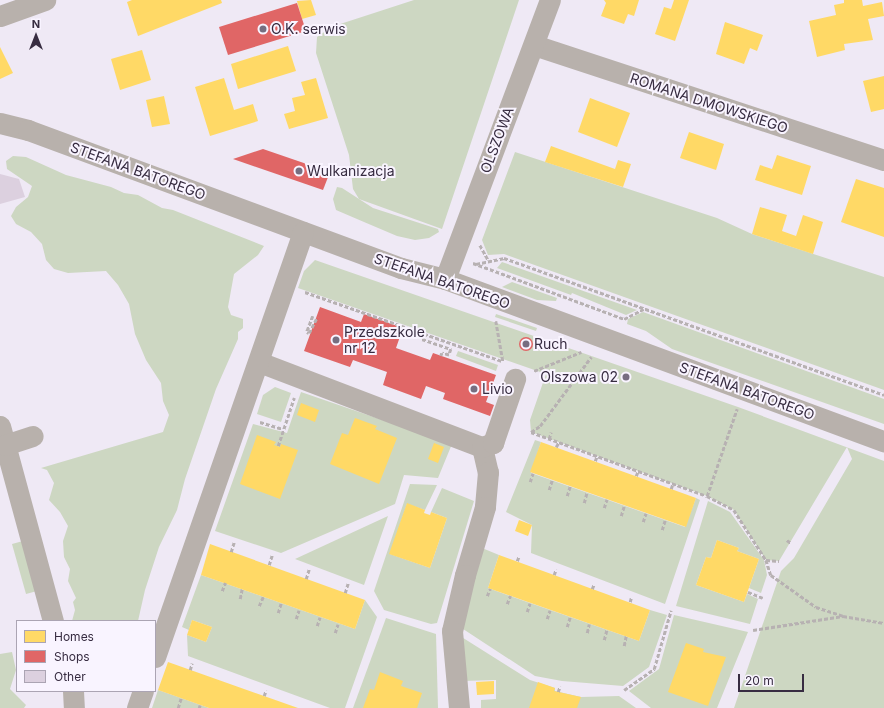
<!DOCTYPE html>
<html>
<head>
<meta charset="utf-8">
<style>
  body { margin:0 }
  #map { position:relative; width:884px; height:708px; overflow:hidden; background:#efe9f5; font-family:Inter,sans-serif }
  div>[style] { position:absolute }
  .green>* { inset:0; background:#cdd7c2 }
  .homes>* { inset:0; background:#ffd966 }
  .shops>* { inset:0; background:#e06666 }
  .round { border-radius:50% }
  .building>* { inset:0; background:#dcd0df }
  .path>* { height:2.5px; margin-top:-1.25px; transform-origin:0; background:repeating-linear-gradient(90deg,#b7b1b2 0 4px,transparent 0 6px) }
  .minor>* { height:21px; margin:-10.5px; padding:0 10.5px; transform-origin:10.5px; border-radius:10.5px; background:#b8b1ac }
  .dots>* { width:11px; height:11px; translate:-50% -50%; box-sizing:border-box; border:2px solid #f9f4ff; border-radius:50% }
  span { translate:-50% -50%; white-space:nowrap; text-align:center; line-height:1.15; -webkit-text-stroke:4px #f9f4ff; paint-order:stroke }
  .poi-label { font-size:14px; color:#372c41 }
  .left { translate:0 -50%; text-align:left }
  .right { translate:-100% -50%; text-align:right }
  .street-label { font-size:14px; color:#372c41 }
  .legend { position:absolute; left:16px; top:620px; width:140px; height:72px; box-sizing:border-box; background:#f9f4ff; border:1px solid #aba4b3; margin:0; padding:5px 7px; list-style:none; font-size:12px; color:#372c41 }
  .legend li { display:flex; align-items:center; gap:8px; height:20px }
  .legend b { width:20px; border:1px solid #aba4b3 }
  .north { position:absolute; left:16px; top:16px; width:40px; height:40px; -webkit-text-stroke:3px #f9f4ff; paint-order:stroke; rotate:0deg; font-size:11px; font-weight:700; line-height:16px; text-align:center; color:#372c41 }
  .north::after { content:''; display:block; margin:auto; width:14px; height:18px; background:#372c41; clip-path:polygon(50% 0,100% 100%,50% 72%,0 100%) }
  .scale { position:absolute; left:738px; top:674px; width:66px; height:18px; box-sizing:border-box; border:2px solid #372c41; border-top:0; padding-left:5px; font-size:12px; line-height:14px; white-space:nowrap; color:#372c41; -webkit-text-stroke:3px #f9f4ff; paint-order:stroke }
</style>
</head>
<body>
<div id="map">
  <div class="green">
    <div style="clip-path:polygon(414px 0,519px 0,442px 229px,359px 199px,353px 189px,349px 155px,316px 53px,317px 37px,331px 27px)"></div>
    <div style="clip-path:polygon(515px 152px,717px 218px,752px 234px,884px 277px,884px 390px,504px 254px,488px 255px,482px 240px)"></div>
    <div style="clip-path:polygon(13px 156px,26px 157px,66px 175px,111px 187px,124px 193px,138px 195px,162px 208px,173px 210px,264px 246px,258px 255px,234px 274px,228px 307px,231px 315px,243px 319px,243px 328px,238px 332px,238px 339px,216px 389px,185px 479px,177px 510px,159px 547px,145px 590px,138px 621px,72px 621px,75px 610px,73px 602px,76px 598px,68px 581px,70px 569px,64px 557px,63px 541px,68px 526px,60px 512px,49px 500px,54px 483px,47px 470px,41px 468px,163px 432px,169px 415px,163px 401px,161px 383px,146px 360px,135px 334px,129px 304px,118px 285px,106px 271px,68px 273px,54px 269px,46px 260px,42px 244px,31px 232px,16px 224px,11px 216px,16px 207px,28px 197px,32px 186px,7px 169px,6px 161px)"></div>
    <div style="clip-path:polygon(337px 187px,342px 188px,373px 208px,438px 229px,439px 232px,429px 238px,415px 240px,397px 236px,364px 222px,336px 210px,333px 199px)"></div>
    <div style="clip-path:polygon(315px 260px,738px 407px,884px 461px,884px 708px,734px 708px,781px 571px,794px 558px,852px 459px,847px 447px,779px 561px,766px 560px,734px 510px,707px 496px,531px 432px,530px 420px,546px 374px,298px 288px,304px 271px)"></div>
    <div style="clip-path:polygon(502px 262px,637px 310px,626px 315px,572px 293px,571px 295px,497px 268px)"></div>
    <div style="clip-path:polygon(512px 282px,557px 298px,556px 301px,537px 300px,502px 287px)"></div>
    <div style="clip-path:polygon(643px 312px,884px 399px,884px 424px,672px 349px,646px 331px,627px 324px,628px 319px)"></div>
    <div style="clip-path:polygon(496px 314px,537px 328px,536px 331px,495px 317px)"></div>
    <div style="clip-path:polygon(458px 351px,498px 365px,496px 371px,456px 356px)"></div>
    <div style="clip-path:polygon(275px 387px,291px 393px,281px 422px,257px 414px,263px 395px)"></div>
    <div style="clip-path:polygon(301px 392px,452px 444px,438px 478px,404px 475px,395px 504px,281px 553px,215px 531px,253px 424px,287px 433px)"></div>
    <div style="clip-path:polygon(535px 440px,541px 442px,531px 473px,685px 527px,696px 498px,700px 500px,665px 604px,531px 553px,532px 525px,506px 512px)"></div>
    <div style="clip-path:polygon(410px 484px,437px 485px,425px 510px,407px 504px,390px 554px,430px 568px,447px 518px,431px 512px,442px 488px,474px 501px,437px 623px,431px 624px,384px 610px,374px 591px)"></div>
    <div style="clip-path:polygon(708px 501px,730px 512px,764px 560px,767px 575px,761px 593px,749px 588px,759px 559px,737px 551px,739px 548px,717px 540px,711px 558px,706px 557px,696px 585px,744px 602px,747px 594px,758px 599px,750px 624px,676px 606px)"></div>
    <div style="clip-path:polygon(388px 516px,364px 585px,295px 559px)"></div>
    <div style="clip-path:polygon(23px 541px,37px 591px,26px 594px,12px 544px)"></div>
    <div style="clip-path:polygon(482px 548px,499px 555px,488px 588px,510px 596px,639px 641px,650px 610px,667px 615px,649px 667px,623px 686px,562px 681px,535px 676px,460px 627px)"></div>
    <div style="clip-path:polygon(201px 575px,355px 629px,365px 600px,377px 617px,345px 708px,330px 708px,188px 656px,187px 635px,206px 642px,212px 627px,192px 620px,189px 630px,182px 627px)"></div>
    <div style="clip-path:polygon(674px 615px,748px 632px,717px 708px,651px 708px,629px 691px,659px 669px)"></div>
    <div style="clip-path:polygon(386px 618px,436px 634px,438px 708px,353px 708px)"></div>
    <div style="clip-path:polygon(460px 636px,530px 680px,555px 688px,555px 691px,581px 697px,619px 696px,636px 708px,481px 708px,481px 700px,496px 699px,496px 680px,462px 681px)"></div>
    <div style="clip-path:polygon(12px 652px,16px 670px,10px 689px,26px 705px,24px 708px,0 708px,0 654px)"></div>
    <div style="clip-path:polygon(158px 690px,181px 698px,209px 708px,152px 708px)"></div>
  </div>
  <div class="homes">
    <div style="clip-path:polygon(132px 0,221px 0,222px 3px,138px 36px,127px 2px)"></div>
    <div style="clip-path:polygon(311px 0,316px 15px,302px 19px,297px 1px)"></div>
    <div style="clip-path:polygon(604px 0,639px 0,634px 16px,628px 14px,624px 24px,601px 16px,606px 3px)"></div>
    <div style="clip-path:polygon(674px 0,689px 0,675px 41px,655px 34px,664px 7px,671px 9px)"></div>
    <div style="clip-path:polygon(844px 0,862px 0,863px 6px,882px 2px,884px 16px,868px 19px,873px 40px,844px 44px,845px 50px,817px 57px,809px 21px,836px 15px,834px 5px,844px 3px)"></div>
    <div style="clip-path:polygon(725px 22px,763px 35px,757px 51px,750px 48px,744px 64px,716px 54px)"></div>
    <div style="clip-path:polygon(288px 46px,296px 71px,238px 89px,231px 64px)"></div>
    <div style="clip-path:polygon(0 47px,13px 73px,0 79px)"></div>
    <div style="clip-path:polygon(142px 50px,151px 80px,120px 90px,111px 59px)"></div>
    <div style="clip-path:polygon(884px 76px,884px 109px,871px 112px,863px 81px)"></div>
    <div style="clip-path:polygon(224px 78px,234px 110px,253px 104px,258px 121px,210px 136px,195px 87px)"></div>
    <div style="clip-path:polygon(316px 78px,328px 118px,289px 129px,284px 114px,295px 111px,292px 98px,305px 95px,301px 82px)"></div>
    <div style="clip-path:polygon(164px 96px,170px 124px,152px 127px,146px 100px)"></div>
    <div style="clip-path:polygon(590px 98px,630px 113px,617px 147px,578px 132px)"></div>
    <div style="clip-path:polygon(689px 132px,724px 144px,716px 170px,680px 158px)"></div>
    <div style="clip-path:polygon(551px 146px,615px 169px,618px 160px,631px 164px,623px 187px,545px 162px)"></div>
    <div style="clip-path:polygon(777px 155px,811px 166px,802px 195px,755px 180px,760px 165px,772px 169px)"></div>
    <div style="clip-path:polygon(856px 179px,884px 188px,884px 237px,841px 222px)"></div>
    <div style="clip-path:polygon(760px 207px,787px 215px,782px 231px,796px 236px,803px 215px,823px 222px,813px 254px,752px 234px)"></div>
    <div style="clip-path:polygon(301px 403px,319px 410px,315px 422px,297px 415px)"></div>
    <div style="clip-path:polygon(355px 418px,377px 426px,375px 429px,397px 438px,379px 484px,330px 464px,342px 433px,348px 435px)"></div>
    <div style="clip-path:polygon(257px 435px,276px 442px,274px 445px,280px 447px,281px 444px,298px 450px,280px 499px,240px 484px)"></div>
    <div style="clip-path:polygon(541px 442px,696px 498px,686px 527px,530px 472px)"></div>
    <div style="clip-path:polygon(434px 443px,444px 447px,438px 463px,428px 459px)"></div>
    <div style="clip-path:polygon(407px 503px,425px 510px,424px 513px,430px 515px,431px 512px,447px 518px,430px 568px,389px 554px)"></div>
    <div style="clip-path:polygon(519px 520px,532px 525px,528px 536px,515px 531px)"></div>
    <div style="clip-path:polygon(717px 540px,739px 548px,737px 551px,759px 559px,744px 602px,696px 585px,706px 557px,711px 558px)"></div>
    <div style="clip-path:polygon(210px 544px,365px 600px,355px 629px,201px 575px)"></div>
    <div style="clip-path:polygon(499px 555px,650px 610px,639px 641px,488px 588px)"></div>
    <div style="clip-path:polygon(192px 620px,212px 627px,206px 642px,187px 635px)"></div>
    <div style="clip-path:polygon(686px 643px,704px 649px,703px 652px,726px 657px,708px 706px,668px 692px)"></div>
    <div style="clip-path:polygon(168px 662px,264px 696px,298px 708px,209px 708px,158px 690px)"></div>
    <div style="clip-path:polygon(380px 672px,403px 681px,401px 686px,422px 693px,417px 708px,363px 708px,370px 689px,374px 690px)"></div>
    <div style="clip-path:polygon(494px 681px,494px 694px,477px 695px,476px 682px)"></div>
    <div style="clip-path:polygon(538px 682px,555px 688px,554px 691px,581px 697px,577px 708px,529px 708px)"></div>
  </div>
  <div class="shops">
    <div style="clip-path:polygon(297px 3px,306px 31px,228px 55px,219px 27px)"></div>
    <div style="clip-path:polygon(263px 149px,330px 172px,323px 190px,233px 159px)"></div>
    <div style="clip-path:polygon(320px 307px,361px 322px,364px 314px,403px 328px,396px 348px,430px 360px,433px 353px,496px 375px,486px 402px,494px 405px,490px 416px,443px 399px,445px 393px,426px 386px,421px 399px,383px 385px,387px 372px,353px 360px,350px 367px,304px 351px)"></div>
    <div class="round" style="left:519px;top:337px;width:14px;height:14px"></div>
  </div>
  <div class="building">
    <div style="clip-path:polygon(0 174px,19px 179px,25px 197px,0 204px)"></div>
  </div>
  <div class="path">
    <div style="left:480px;top:245px;width:18px;rotate:61deg"></div>
    <div style="left:473px;top:263px;width:161px;rotate:20.3deg"></div>
    <div style="left:624px;top:319px;width:22px;rotate:-27deg"></div>
    <div style="left:476px;top:264px;width:29px;rotate:-12deg"></div>
    <div style="left:504px;top:258px;width:404px;rotate:19.8deg"></div>
    <div style="left:305px;top:292px;width:209px;rotate:19.3deg"></div>
    <div style="left:313px;top:316px;width:17px;rotate:111deg"></div>
    <div style="left:307px;top:332px;width:2px;rotate:27deg"></div>
    <div style="left:309px;top:333px;width:18px;rotate:-63deg"></div>
    <div style="left:496px;top:321px;width:41px;rotate:80.1deg"></div>
    <div style="left:424px;top:333px;width:6px;rotate:108deg"></div>
    <div style="left:422px;top:339px;width:31px;rotate:19deg"></div>
    <div style="left:451px;top:349px;width:6px;rotate:108deg"></div>
    <div style="left:449px;top:355px;width:7px;rotate:-164deg"></div>
    <div style="left:442px;top:353px;width:3px;rotate:108deg"></div>
    <div style="left:534px;top:371px;width:51px;rotate:-22deg"></div>
    <div style="left:260px;top:422px;width:24px;rotate:17deg"></div>
    <div style="left:531px;top:432px;width:187px;rotate:20deg"></div>
    <div style="left:707px;top:496px;width:30px;rotate:27deg"></div>
    <div style="left:734px;top:510px;width:59px;rotate:57.4deg"></div>
    <div style="left:766px;top:560px;width:16px;rotate:72deg"></div>
    <div style="left:771px;top:575px;width:55px;rotate:35.4deg"></div>
    <div style="left:816px;top:607px;width:28px;rotate:18deg"></div>
    <div style="left:531px;top:432px;width:11px;rotate:-34deg"></div>
    <div style="left:540px;top:426px;width:86px;rotate:-53.5deg"></div>
    <div style="left:549px;top:439px;width:7px;rotate:-74deg"></div>
    <div style="left:278px;top:446px;width:51px;rotate:-71.6deg"></div>
    <div style="left:556px;top:447px;width:6px;rotate:-59deg"></div>
    <div style="left:595px;top:461px;width:5px;rotate:-68deg"></div>
    <div style="left:636px;top:476px;width:5px;rotate:-68deg"></div>
    <div style="left:530px;top:482px;width:9px;rotate:-72deg"></div>
    <div style="left:671px;top:489px;width:6px;rotate:-72deg"></div>
    <div style="left:549px;top:490px;width:10px;rotate:-73deg"></div>
    <div style="left:567px;top:496px;width:10px;rotate:-73deg"></div>
    <div style="left:707px;top:496px;width:92px;rotate:-71deg"></div>
    <div style="left:584px;top:503px;width:11px;rotate:-75deg"></div>
    <div style="left:604px;top:508px;width:9px;rotate:-72deg"></div>
    <div style="left:621px;top:516px;width:10px;rotate:-73deg"></div>
    <div style="left:643px;top:522px;width:9px;rotate:-72deg"></div>
    <div style="left:662px;top:530px;width:10px;rotate:-73deg"></div>
    <div style="left:787px;top:540px;width:5px;rotate:37deg"></div>
    <div style="left:231px;top:552px;width:10px;rotate:-73deg"></div>
    <div style="left:766px;top:560px;width:13px;rotate:4deg"></div>
    <div style="left:517px;top:561px;width:5px;rotate:-68deg"></div>
    <div style="left:269px;top:565px;width:10px;rotate:-73deg"></div>
    <div style="left:554px;top:575px;width:6px;rotate:-72deg"></div>
    <div style="left:306px;top:579px;width:10px;rotate:-73deg"></div>
    <div style="left:592px;top:589px;width:5px;rotate:-68deg"></div>
    <div style="left:222px;top:591px;width:9px;rotate:-69deg"></div>
    <div style="left:748px;top:592px;width:16px;rotate:22deg"></div>
    <div style="left:345px;top:593px;width:10px;rotate:-73deg"></div>
    <div style="left:487px;top:596px;width:8px;rotate:-67deg"></div>
    <div style="left:240px;top:599px;width:10px;rotate:-79deg"></div>
    <div style="left:630px;top:602px;width:4px;rotate:-76deg"></div>
    <div style="left:507px;top:604px;width:9px;rotate:-69deg"></div>
    <div style="left:259px;top:606px;width:10px;rotate:-66deg"></div>
    <div style="left:527px;top:612px;width:9px;rotate:-72deg"></div>
    <div style="left:278px;top:613px;width:10px;rotate:-73deg"></div>
    <div style="left:296px;top:619px;width:9px;rotate:-72deg"></div>
    <div style="left:547px;top:619px;width:9px;rotate:-72deg"></div>
    <div style="left:317px;top:626px;width:9px;rotate:-72deg"></div>
    <div style="left:567px;top:627px;width:10px;rotate:-73deg"></div>
    <div style="left:753px;top:630px;width:91px;rotate:-8.8deg"></div>
    <div style="left:843px;top:616px;width:42px;rotate:9.7deg"></div>
    <div style="left:335px;top:633px;width:9px;rotate:-72deg"></div>
    <div style="left:587px;top:633px;width:9px;rotate:-77deg"></div>
    <div style="left:604px;top:640px;width:11px;rotate:-75deg"></div>
    <div style="left:624px;top:646px;width:10px;rotate:-79deg"></div>
    <div style="left:190px;top:670px;width:7px;rotate:-74deg"></div>
    <div style="left:624px;top:690px;width:37px;rotate:-35deg"></div>
    <div style="left:654px;top:669px;width:61px;rotate:-73.9deg"></div>
    <div style="left:558px;top:692px;width:6px;rotate:-72deg"></div>
    <div style="left:264px;top:696px;width:6px;rotate:-72deg"></div>
    <div style="left:178px;top:708px;width:10px;rotate:-73deg"></div>
    <div style="left:199px;top:708px;width:3px;rotate:-72deg"></div>
  </div>
  <div class="minor">
    <div style="left:0;top:16px;width:48px;rotate:-19.6deg"></div>
    <div style="left:534px;top:45px;width:368px;rotate:18.2deg"></div>
    <div style="left:0;top:123px;width:29px;rotate:14deg"></div>
    <div style="left:28px;top:130px;width:398px;rotate:20.3deg"></div>
    <div style="left:401px;top:268px;width:45px;rotate:14deg"></div>
    <div style="left:445px;top:279px;width:468px;rotate:20.3deg"></div>
    <div style="left:445px;top:279px;width:298px;rotate:-69.4deg"></div>
    <div style="left:259px;top:362px;width:239px;rotate:20.9deg"></div>
    <div style="left:482px;top:447px;width:26px;rotate:77deg"></div>
    <div style="left:488px;top:472px;width:35px;rotate:95deg"></div>
    <div style="left:485px;top:507px;width:71px;rotate:106.4deg"></div>
    <div style="left:465px;top:575px;width:57px;rotate:103.1deg"></div>
    <div style="left:452px;top:631px;width:77px;rotate:84.8deg"></div>
    <div style="left:0;top:426px;width:202px;rotate:74.8deg"></div>
    <div style="left:5px;top:445px;width:29px;rotate:-18deg"></div>
    <div style="left:482px;top:447px;width:12px;rotate:-20deg"></div>
    <div style="left:493px;top:443px;width:68px;rotate:-71deg"></div>
    <div style="left:155px;top:657px;width:450px;rotate:-70.8deg"></div>
    <div style="left:73px;top:691px;width:17px;rotate:87deg"></div>
    <div style="left:137px;top:708px;width:18px;rotate:-71deg"></div>
  </div>
  <div class="dots">
    <div style="left:263px;top:29px;background:#776e80"></div>
    <div style="left:299px;top:171px;background:#776e80"></div>
    <div style="left:336px;top:340px;background:#776e80"></div>
    <div style="left:526px;top:344px;background:#776e80"></div>
    <div style="left:626px;top:377px;background:#776e80"></div>
    <div style="left:474px;top:389px;background:#776e80"></div>
  </div>
  <div class="poi-label">
    <span class="left" style="left:271px;top:29px">O.K. serwis</span>
    <span class="left" style="left:307px;top:171px">Wulkanizacja</span>
    <span class="left" style="left:344px;top:340px">Przedszkole<br>nr 12</span>
    <span class="left" style="left:534px;top:344px">Ruch</span>
    <span class="right" style="left:618px;top:377px">Olszowa 02</span>
    <span class="left" style="left:482px;top:389px">Livio</span>
  </div>
  <div class="street-label">
    <span style="left:709px;top:103px;rotate:18deg">ROMANA DMOWSKIEGO</span>
    <span style="left:497px;top:140px;rotate:-69deg">OLSZOWA</span>
    <span style="left:138px;top:171px;rotate:20deg">STEFANA BATOREGO</span>
    <span style="left:442px;top:281px;rotate:19deg">STEFANA BATOREGO</span>
    <span style="left:747px;top:391px;rotate:20deg">STEFANA BATOREGO</span>
  </div>
  <ul class="legend">
  <li><b style="height:11px;background:#ffd966"></b>Homes</li>
  <li><b style="height:11px;background:#e06666"></b>Shops</li>
  <li><b style="height:11px;background:#dcd0df"></b>Other</li>
  </ul>
  <div class="north">N</div>
  <div class="scale">20 m</div>
</div>
</body>
</html>
